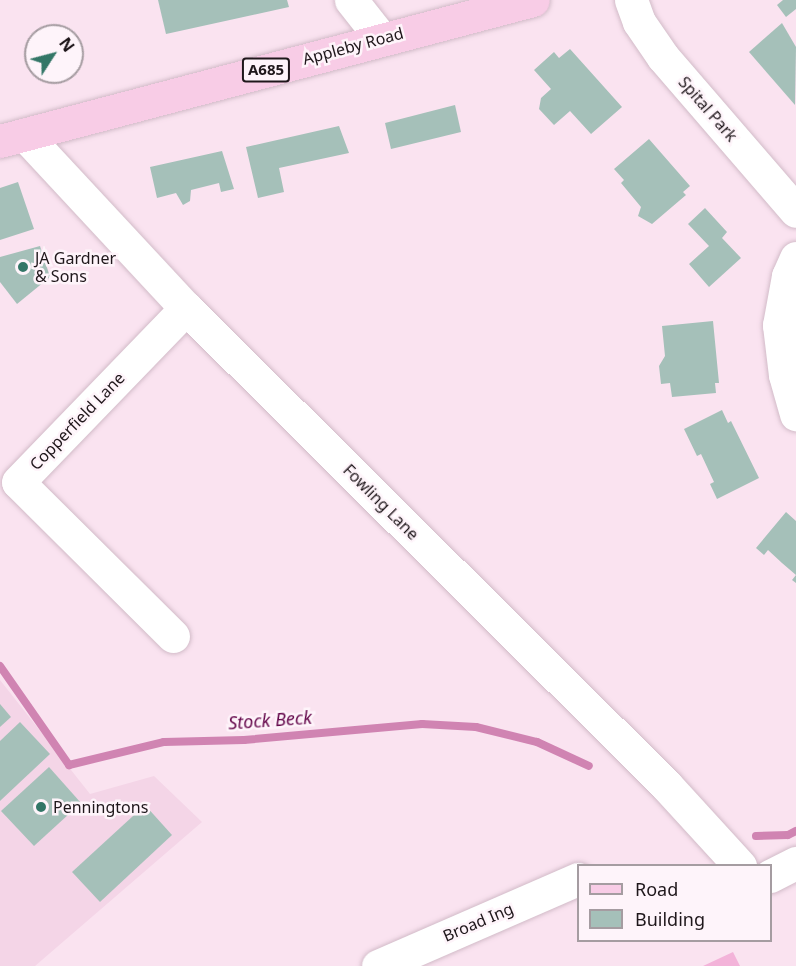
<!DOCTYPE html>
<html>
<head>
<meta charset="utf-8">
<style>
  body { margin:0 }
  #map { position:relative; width:796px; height:966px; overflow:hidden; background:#fae3f0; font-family:"Noto Sans",sans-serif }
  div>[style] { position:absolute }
  .built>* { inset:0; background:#f4d5e7 }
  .green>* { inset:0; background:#f3b3d9 }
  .stream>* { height:8px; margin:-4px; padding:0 4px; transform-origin:4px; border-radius:4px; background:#d084b2 }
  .building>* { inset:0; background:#a5c0b9 }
  .roads { filter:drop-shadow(0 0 2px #d2bbc8) drop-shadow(0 0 2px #d2bbc8) }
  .minor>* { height:33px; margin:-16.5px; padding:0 16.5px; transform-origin:16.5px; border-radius:16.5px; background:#fff }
  .primary>* { height:33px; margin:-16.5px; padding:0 16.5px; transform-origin:16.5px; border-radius:16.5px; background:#f8cce6 }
  .dots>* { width:16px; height:16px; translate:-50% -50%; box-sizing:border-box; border:3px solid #fef4fa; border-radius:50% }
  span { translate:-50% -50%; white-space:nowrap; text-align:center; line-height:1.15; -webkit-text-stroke:5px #fef4fa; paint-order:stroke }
  .shield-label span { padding:2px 4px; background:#fef4fa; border:2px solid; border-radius:4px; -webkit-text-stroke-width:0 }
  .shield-label { font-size:15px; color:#1f171b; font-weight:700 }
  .street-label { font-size:16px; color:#1f171b }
  .poi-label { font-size:16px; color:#1f171b }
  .left { translate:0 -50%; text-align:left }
  .water-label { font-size:18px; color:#64074b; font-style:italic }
  .legend { position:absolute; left:577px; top:864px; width:195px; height:78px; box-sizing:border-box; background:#fef4fa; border:2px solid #a59ca1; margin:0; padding:8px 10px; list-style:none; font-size:18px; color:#1f171b }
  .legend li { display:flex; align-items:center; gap:12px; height:30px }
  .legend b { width:30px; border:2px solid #a59ca1 }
  .north { position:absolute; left:24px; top:24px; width:60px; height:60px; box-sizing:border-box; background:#fef4fa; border:2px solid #a59ca1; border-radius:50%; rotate:54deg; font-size:16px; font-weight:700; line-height:24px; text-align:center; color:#1f171b }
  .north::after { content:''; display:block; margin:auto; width:21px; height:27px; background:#337667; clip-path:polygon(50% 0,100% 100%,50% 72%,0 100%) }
</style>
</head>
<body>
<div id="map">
  <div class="built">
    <div style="clip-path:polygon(0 680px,90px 794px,154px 776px,202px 822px,35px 966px,0 966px)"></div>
  </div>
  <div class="green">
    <div style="clip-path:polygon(733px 952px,740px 966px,703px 966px)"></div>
  </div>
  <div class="stream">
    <div style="left:0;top:666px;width:121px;rotate:55.1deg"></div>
    <div style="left:69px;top:765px;width:98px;rotate:-13.6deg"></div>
    <div style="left:164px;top:742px;width:80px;rotate:-1.4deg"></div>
    <div style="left:244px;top:740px;width:179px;rotate:-5.1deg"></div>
    <div style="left:422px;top:724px;width:54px;rotate:3.2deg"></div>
    <div style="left:476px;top:727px;width:63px;rotate:13.8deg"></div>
    <div style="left:537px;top:742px;width:57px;rotate:24.8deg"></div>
    <div style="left:756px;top:836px;width:32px;rotate:-2deg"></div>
    <div style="left:788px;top:835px;width:9px;rotate:-27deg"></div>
  </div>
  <div class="building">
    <div style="clip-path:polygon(158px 0,287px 0,289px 7px,166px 34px)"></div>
    <div style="clip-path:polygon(783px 0,796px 0,796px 9px,786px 17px,777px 5px)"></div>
    <div style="clip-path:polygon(782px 23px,796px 47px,795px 105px,749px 52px)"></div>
    <div style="clip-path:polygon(570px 49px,622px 107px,591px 134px,570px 111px,554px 125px,539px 109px,541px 98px,551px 89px,534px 70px,554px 52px,559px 58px)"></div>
    <div style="clip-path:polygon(455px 105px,461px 132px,391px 149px,385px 123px)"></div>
    <div style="clip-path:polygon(339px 126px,349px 153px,279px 168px,284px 192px,258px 198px,246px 147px)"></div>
    <div style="clip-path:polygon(649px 139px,690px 186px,683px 192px,686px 195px,652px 224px,638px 216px,641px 207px,621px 183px,624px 180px,614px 169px)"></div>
    <div style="clip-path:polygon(222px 151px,234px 189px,221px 192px,219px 183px,191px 190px,190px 201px,183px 205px,176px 193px,157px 198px,150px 167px)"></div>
    <div style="clip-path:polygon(18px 182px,34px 229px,0 240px,0 188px)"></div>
    <div style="clip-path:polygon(705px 208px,727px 232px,722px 238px,741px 258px,709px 287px,689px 264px,709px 246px,688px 224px)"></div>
    <div style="clip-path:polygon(40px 246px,50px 277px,17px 304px,0 282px,0 257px)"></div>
    <div style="clip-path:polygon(713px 321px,719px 383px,715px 383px,716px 393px,672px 397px,670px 383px,661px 384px,659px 366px,665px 356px,662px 326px)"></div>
    <div style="clip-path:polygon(722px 410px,728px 423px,731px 421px,759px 478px,717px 499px,710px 484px,714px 482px,701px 454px,697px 456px,684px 429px)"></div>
    <div style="clip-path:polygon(786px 512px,796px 521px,796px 583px,792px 580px,796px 575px,782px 563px,768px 550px,764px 555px,756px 548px)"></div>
    <div style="clip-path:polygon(0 704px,11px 717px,0 727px)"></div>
    <div style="clip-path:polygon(20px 722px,50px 754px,0 801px,0 741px)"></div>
    <div style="clip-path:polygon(49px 767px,81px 803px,34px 846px,1px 811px)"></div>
    <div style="clip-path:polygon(145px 805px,172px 835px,100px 902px,72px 872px)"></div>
  </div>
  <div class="roads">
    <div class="minor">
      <div style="left:351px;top:0;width:48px;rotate:51.7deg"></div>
      <div style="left:631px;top:0;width:23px;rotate:70deg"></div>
      <div style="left:639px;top:22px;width:42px;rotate:55.6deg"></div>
      <div style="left:663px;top:57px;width:203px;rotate:49.2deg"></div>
      <div style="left:25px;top:135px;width:236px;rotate:47.1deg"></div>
      <div style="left:186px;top:308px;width:677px;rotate:44.82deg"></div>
      <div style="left:666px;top:785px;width:110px;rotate:47.6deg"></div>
      <div style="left:796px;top:258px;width:20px;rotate:114deg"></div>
      <div style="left:788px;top:276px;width:50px;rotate:100.4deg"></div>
      <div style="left:779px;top:325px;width:50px;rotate:83.2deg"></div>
      <div style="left:785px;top:375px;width:41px;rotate:74.2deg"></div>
      <div style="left:173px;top:636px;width:218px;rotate:-135.2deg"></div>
      <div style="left:18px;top:482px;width:242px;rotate:-46deg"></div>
      <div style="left:770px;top:876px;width:29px;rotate:-27deg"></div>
      <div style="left:378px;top:966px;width:218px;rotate:-23.5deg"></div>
    </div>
    <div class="primary">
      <div style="left:0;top:141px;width:551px;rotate:-14.82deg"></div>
    </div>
  </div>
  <div class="dots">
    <div style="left:23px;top:267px;background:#337667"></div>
    <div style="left:41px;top:807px;background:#337667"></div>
  </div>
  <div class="shield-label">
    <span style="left:266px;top:70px">A685</span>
  </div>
  <div class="street-label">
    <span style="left:353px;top:46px;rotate:-15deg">Appleby Road</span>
    <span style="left:708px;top:109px;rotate:49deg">Spital Park</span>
    <span style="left:77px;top:421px;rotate:-46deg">Copperfield Lane</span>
    <span style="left:381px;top:502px;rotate:45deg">Fowling Lane</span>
    <span style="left:478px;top:922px;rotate:-23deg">Broad Ing</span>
  </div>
  <div class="poi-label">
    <span class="left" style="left:35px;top:267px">JA Gardner<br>&amp; Sons</span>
    <span class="left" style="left:53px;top:807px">Penningtons</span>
  </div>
  <div class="water-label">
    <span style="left:270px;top:720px;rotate:-4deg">Stock Beck</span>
  </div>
  <ul class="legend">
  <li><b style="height:8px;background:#f8cce6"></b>Road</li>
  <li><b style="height:16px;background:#a5c0b9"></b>Building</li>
  </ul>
  <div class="north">N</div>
</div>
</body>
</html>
